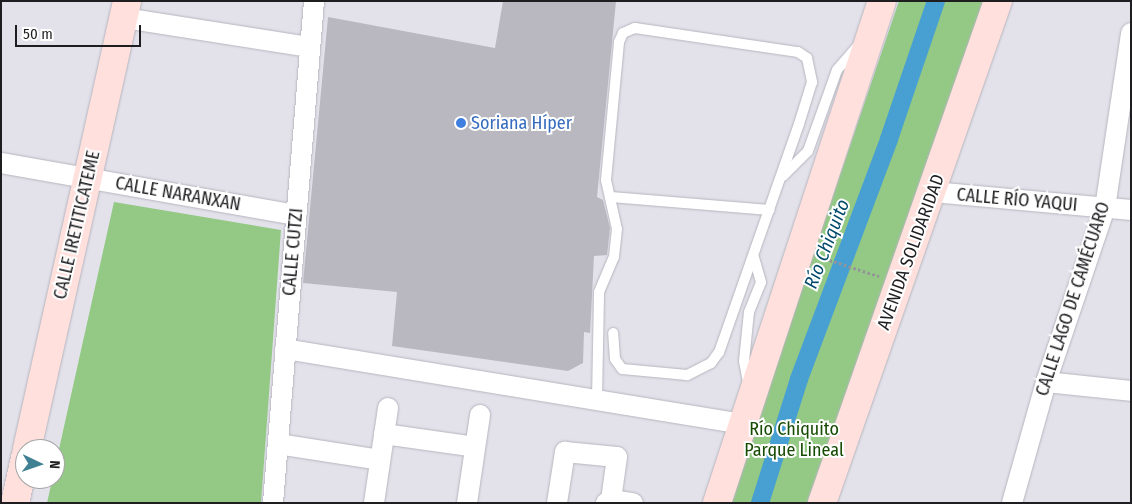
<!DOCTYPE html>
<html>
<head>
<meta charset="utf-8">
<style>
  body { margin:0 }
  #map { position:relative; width:1132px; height:504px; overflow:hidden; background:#e3e2eb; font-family:"Fira Sans Condensed",sans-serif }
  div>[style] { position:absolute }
  .green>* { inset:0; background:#93c985 }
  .canal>* { height:18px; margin:-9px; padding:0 9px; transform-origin:9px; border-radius:9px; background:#489fd1 }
  .building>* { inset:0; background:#b9b8c1 }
  .path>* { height:3px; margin-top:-1.5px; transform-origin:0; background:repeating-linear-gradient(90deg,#94939a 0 2.5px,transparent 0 5px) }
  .roads { filter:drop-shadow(0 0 1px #b6b5be) drop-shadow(0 0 1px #b6b5be) }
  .lane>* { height:10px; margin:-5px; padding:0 5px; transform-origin:5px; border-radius:5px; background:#fff }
  .street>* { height:20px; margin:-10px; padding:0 10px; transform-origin:10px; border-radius:10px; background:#fff }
  .secondary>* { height:28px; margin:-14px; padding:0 14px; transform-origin:14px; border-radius:14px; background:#ffe0dc }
  .dots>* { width:14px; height:14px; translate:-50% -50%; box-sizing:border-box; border:2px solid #fff; border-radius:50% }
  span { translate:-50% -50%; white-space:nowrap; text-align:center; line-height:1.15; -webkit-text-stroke:4px #fff; paint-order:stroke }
  .shop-label { font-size:18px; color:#366cbe }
  .left { translate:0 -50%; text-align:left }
  .street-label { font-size:18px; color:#1e1d20 }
  .park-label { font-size:18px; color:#164b02 }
  .water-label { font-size:19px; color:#00496b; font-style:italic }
  .frame { position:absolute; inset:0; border:2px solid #1e1d20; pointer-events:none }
  .north { position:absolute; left:15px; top:439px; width:50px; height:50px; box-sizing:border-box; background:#fff; border:1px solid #a5a5a6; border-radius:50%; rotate:93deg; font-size:14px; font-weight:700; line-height:20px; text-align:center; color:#1e1d20 }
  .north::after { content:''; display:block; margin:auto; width:18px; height:22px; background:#3f8192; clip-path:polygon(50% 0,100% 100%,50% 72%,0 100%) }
  .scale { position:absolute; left:15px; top:25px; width:126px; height:22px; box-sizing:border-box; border:2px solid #1e1d20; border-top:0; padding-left:6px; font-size:15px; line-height:18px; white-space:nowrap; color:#1e1d20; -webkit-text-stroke:4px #fff; paint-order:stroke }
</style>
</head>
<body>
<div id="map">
  <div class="green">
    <div style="clip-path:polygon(899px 1px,986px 1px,817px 503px,729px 503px)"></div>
    <div style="clip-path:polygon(114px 202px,281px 230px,261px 503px,47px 503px)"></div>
  </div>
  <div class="canal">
    <div style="left:760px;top:503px;width:130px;rotate:-72.5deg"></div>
    <div style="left:799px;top:379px;width:256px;rotate:-69.4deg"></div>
    <div style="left:889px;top:139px;width:146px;rotate:-71.2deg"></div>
  </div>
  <div class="building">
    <div style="clip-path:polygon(503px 1px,616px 1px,597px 197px,603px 200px,610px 228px,607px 255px,594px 256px,590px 333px,584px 332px,583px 363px,568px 371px,392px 346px,397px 292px,303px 283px,328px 17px,495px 48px)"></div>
  </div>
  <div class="path">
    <div style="left:820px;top:257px;width:62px;rotate:17.9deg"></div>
  </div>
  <div class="roads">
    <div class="lane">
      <div style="left:783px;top:176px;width:35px;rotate:-45deg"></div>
      <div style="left:808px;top:151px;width:86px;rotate:-70.3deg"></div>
      <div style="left:837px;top:70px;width:32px;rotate:-49deg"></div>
      <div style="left:611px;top:197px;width:159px;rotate:4.7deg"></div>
      <div style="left:748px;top:382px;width:21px;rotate:-101deg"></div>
      <div style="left:744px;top:361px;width:49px;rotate:-84.2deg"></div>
      <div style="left:749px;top:312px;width:32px;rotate:-68deg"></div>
      <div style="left:761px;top:282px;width:26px;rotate:-106deg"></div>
      <div style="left:597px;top:399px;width:107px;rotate:-88.9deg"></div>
      <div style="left:599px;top:292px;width:38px;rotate:-67deg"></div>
      <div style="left:614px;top:257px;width:28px;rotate:-84deg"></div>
      <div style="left:617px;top:229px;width:50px;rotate:-102.7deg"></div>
      <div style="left:606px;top:180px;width:139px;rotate:-84.6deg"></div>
      <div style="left:619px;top:42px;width:10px;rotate:-66deg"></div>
      <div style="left:623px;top:33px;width:13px;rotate:-23deg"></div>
      <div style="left:635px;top:28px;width:165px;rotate:8.4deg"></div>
      <div style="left:798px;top:52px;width:11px;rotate:34deg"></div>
      <div style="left:807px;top:58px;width:25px;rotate:78deg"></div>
      <div style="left:812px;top:82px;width:44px;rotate:107.2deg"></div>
      <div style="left:799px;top:124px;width:242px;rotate:109.3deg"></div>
      <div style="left:719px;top:352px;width:14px;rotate:126deg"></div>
      <div style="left:711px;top:363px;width:27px;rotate:153deg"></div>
      <div style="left:687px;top:375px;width:65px;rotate:-174.7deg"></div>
      <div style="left:622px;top:369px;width:12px;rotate:-125deg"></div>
      <div style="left:615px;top:359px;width:26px;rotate:-94deg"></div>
    </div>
    <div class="street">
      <div style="left:124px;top:18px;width:188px;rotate:8.9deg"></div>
      <div style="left:1px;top:163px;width:300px;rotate:10deg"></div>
      <div style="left:933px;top:192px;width:199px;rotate:5.2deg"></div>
      <div style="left:285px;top:349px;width:466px;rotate:9.3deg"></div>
      <div style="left:1046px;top:382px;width:85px;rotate:6deg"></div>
      <div style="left:384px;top:434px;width:92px;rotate:8.1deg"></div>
      <div style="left:278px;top:444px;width:103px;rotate:8.9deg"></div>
      <div style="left:611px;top:500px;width:22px;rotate:8deg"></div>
      <div style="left:273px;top:503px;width:504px;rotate:-85.33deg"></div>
      <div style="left:374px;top:503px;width:96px;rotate:-81.6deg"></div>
      <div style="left:467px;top:503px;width:89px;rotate:-81.6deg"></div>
      <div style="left:557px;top:503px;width:52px;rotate:-81.1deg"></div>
      <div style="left:565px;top:452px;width:52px;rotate:5.5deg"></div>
      <div style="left:617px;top:457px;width:43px;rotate:97.9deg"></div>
      <div style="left:611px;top:500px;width:6px;rotate:149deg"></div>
      <div style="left:1012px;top:503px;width:126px;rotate:-74.3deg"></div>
      <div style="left:1046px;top:382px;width:184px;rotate:-71.3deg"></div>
      <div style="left:1105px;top:208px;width:177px;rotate:-81.5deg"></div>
    </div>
    <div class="secondary">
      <div style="left:27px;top:449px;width:459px;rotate:-77.4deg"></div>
      <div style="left:15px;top:503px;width:46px;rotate:-77.5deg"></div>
      <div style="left:717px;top:503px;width:528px;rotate:-71.81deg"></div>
      <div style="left:822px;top:503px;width:532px;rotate:-70.68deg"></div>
    </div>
  </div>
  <div class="dots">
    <div style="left:461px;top:123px;background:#3f7fe0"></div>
  </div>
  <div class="shop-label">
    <span class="left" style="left:471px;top:123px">Soriana Híper</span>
  </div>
  <div class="street-label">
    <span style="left:178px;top:194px;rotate:10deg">CALLE NARANXAN</span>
    <span style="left:1017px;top:200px;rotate:5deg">CALLE RÍO YAQUI</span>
    <span style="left:77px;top:225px;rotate:-77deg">CALLE IRETITICATEME</span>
    <span style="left:293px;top:252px;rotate:-85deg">CALLE CUTZI</span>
    <span style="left:911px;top:252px;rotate:-70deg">AVENIDA SOLIDARIDAD</span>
    <span style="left:1073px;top:299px;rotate:-72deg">CALLE LAGO DE CAMÉCUARO</span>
  </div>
  <div class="park-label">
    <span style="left:794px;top:440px">Río Chiquito<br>Parque Lineal</span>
  </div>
  <div class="water-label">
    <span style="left:827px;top:244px;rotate:-69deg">Río Chiquito</span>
  </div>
  <div class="frame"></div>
  <div class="north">N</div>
  <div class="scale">50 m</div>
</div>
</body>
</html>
